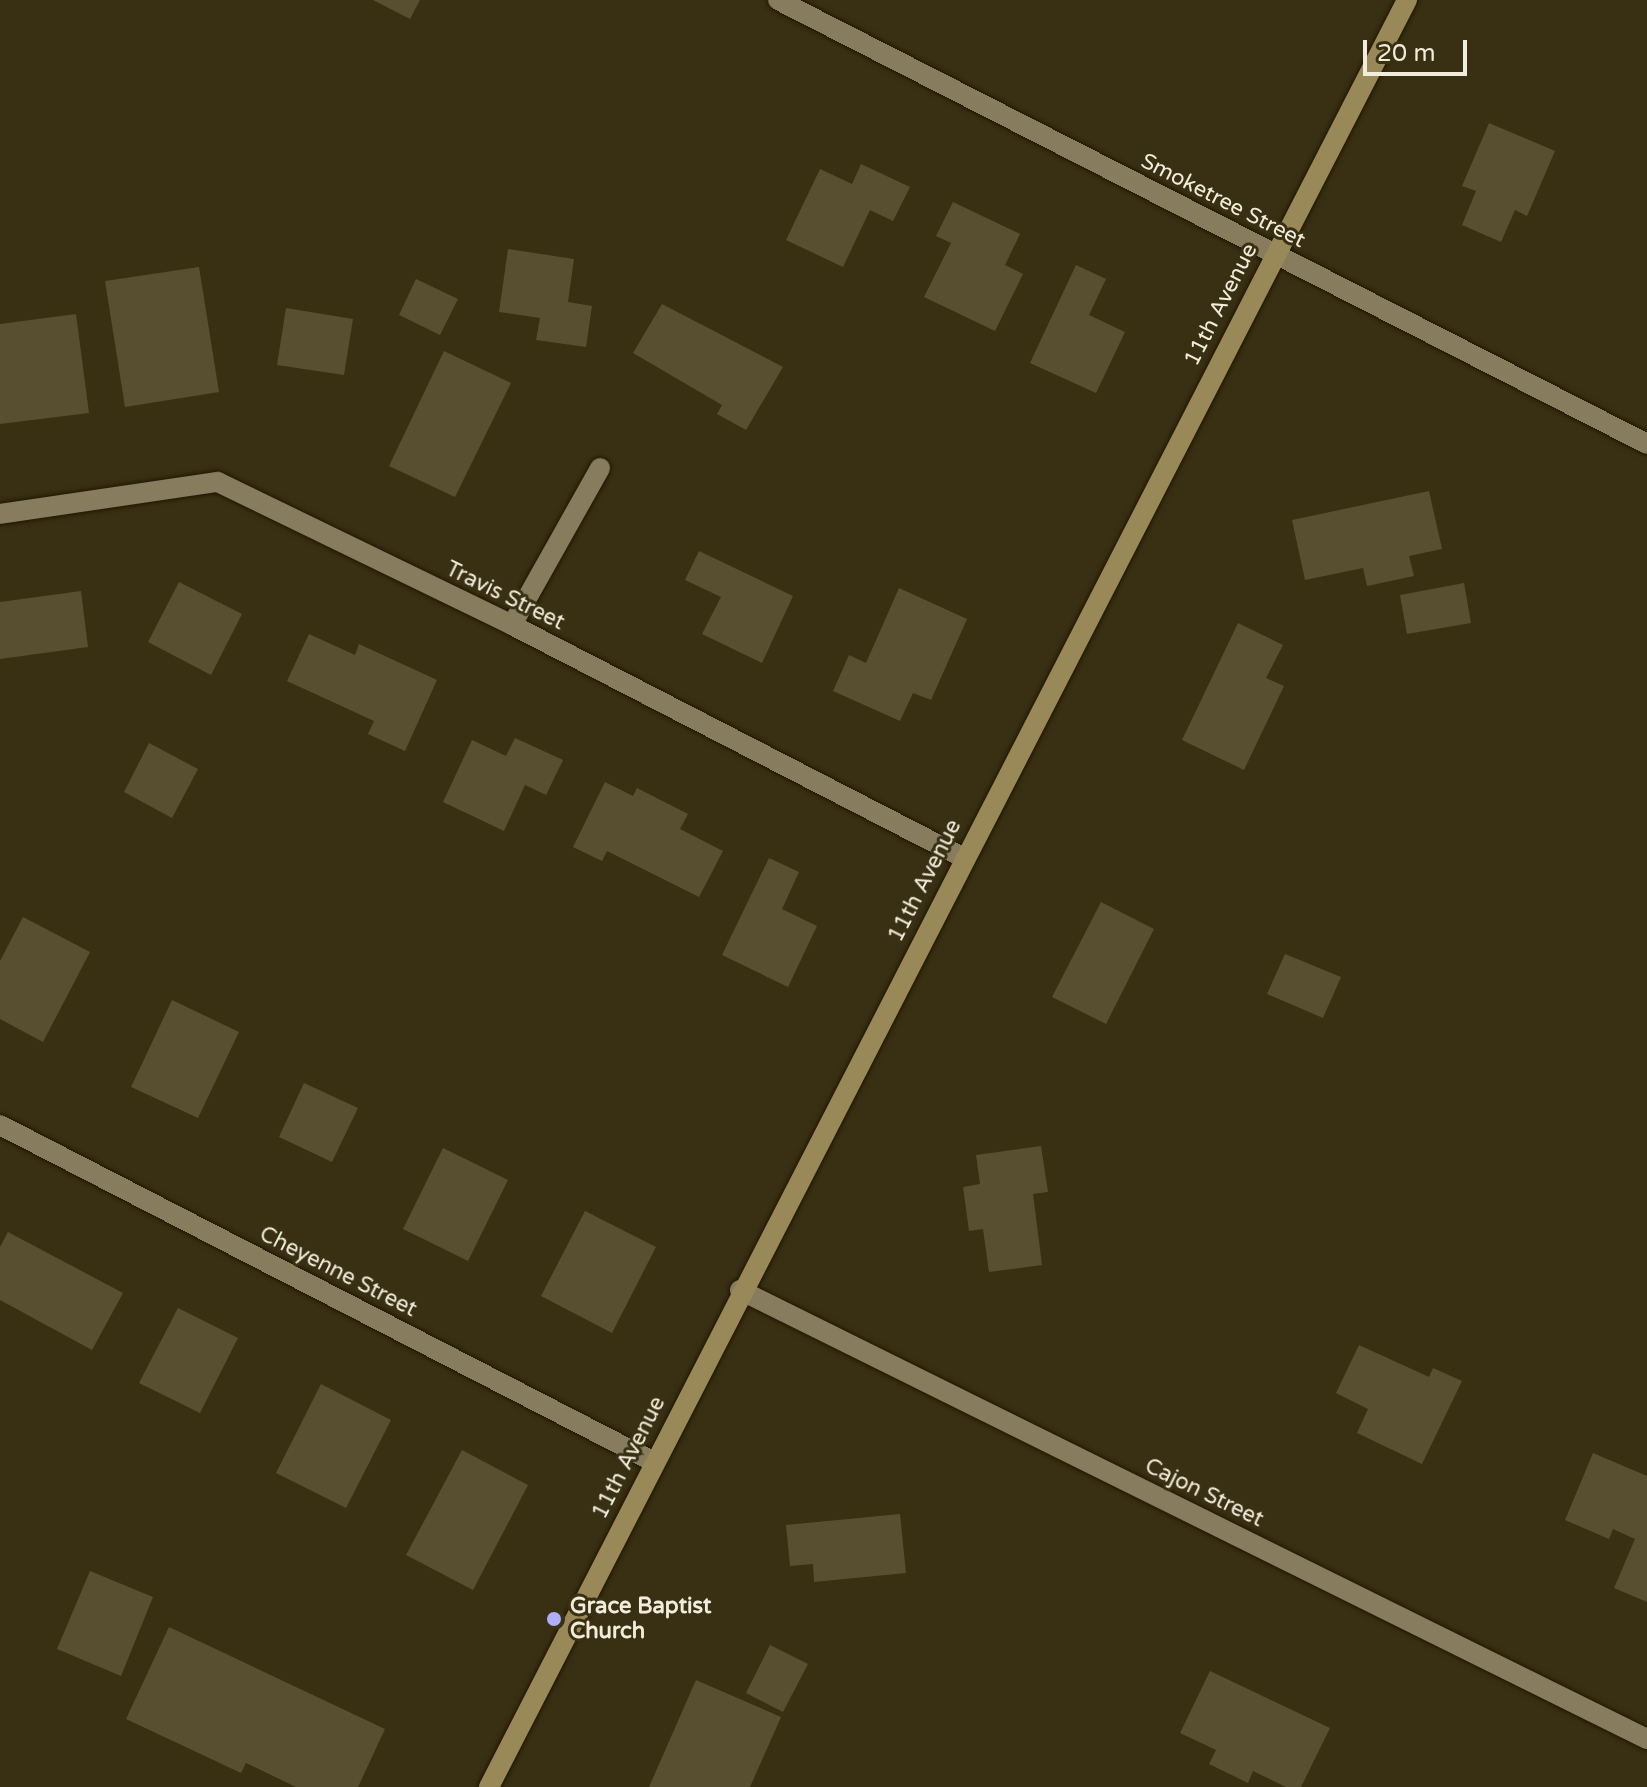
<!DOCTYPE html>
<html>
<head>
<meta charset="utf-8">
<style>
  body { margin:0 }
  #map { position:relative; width:1647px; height:1787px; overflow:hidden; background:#393013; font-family:"Varela Round",sans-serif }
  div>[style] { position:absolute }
  .building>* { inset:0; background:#584e30 }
  .roads { filter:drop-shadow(0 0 2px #201700) drop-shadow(0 0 2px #201700) }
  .street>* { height:20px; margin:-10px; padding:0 10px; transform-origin:10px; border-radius:10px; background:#877c5d }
  .secondary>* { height:20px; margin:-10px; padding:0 10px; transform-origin:10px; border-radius:10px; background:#998958 }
  .dots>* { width:22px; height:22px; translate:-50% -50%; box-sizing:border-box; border:4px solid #393013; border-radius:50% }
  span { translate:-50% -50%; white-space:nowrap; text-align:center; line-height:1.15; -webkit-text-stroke:6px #393013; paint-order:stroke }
  .street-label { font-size:22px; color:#f1ecdb }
  .poi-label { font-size:22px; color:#f1ecdb; font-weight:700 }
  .left { translate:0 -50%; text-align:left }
  .scale { position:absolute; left:1363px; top:40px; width:104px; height:36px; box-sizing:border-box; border:4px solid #f1ecdb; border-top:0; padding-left:10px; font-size:24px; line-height:28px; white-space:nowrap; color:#f1ecdb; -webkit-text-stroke:6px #393013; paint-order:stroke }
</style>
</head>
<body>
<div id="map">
  <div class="building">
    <div style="clip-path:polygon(373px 0,420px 0,410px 19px)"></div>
    <div style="clip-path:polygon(1489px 123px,1555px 151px,1527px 216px,1515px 210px,1501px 242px,1462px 225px,1476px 191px,1462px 186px)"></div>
    <div style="clip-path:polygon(861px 164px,910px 187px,893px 221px,870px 210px,843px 267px,786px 240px,820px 169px,852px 184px)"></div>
    <div style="clip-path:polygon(953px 202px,1020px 234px,1005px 265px,1023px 274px,995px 331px,924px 297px,951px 243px,936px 236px)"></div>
    <div style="clip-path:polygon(508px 249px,574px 259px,568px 302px,592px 306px,586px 347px,536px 340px,540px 318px,499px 312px)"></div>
    <div style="clip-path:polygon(1076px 265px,1106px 279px,1089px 315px,1125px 332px,1096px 393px,1030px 363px)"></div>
    <div style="clip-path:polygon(199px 267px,219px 392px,125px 407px,105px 281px)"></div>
    <div style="clip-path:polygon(416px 279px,458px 299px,440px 335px,399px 315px)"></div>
    <div style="clip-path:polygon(662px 304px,783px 367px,746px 430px,717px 414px,722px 405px,633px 353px)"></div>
    <div style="clip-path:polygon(286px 308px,353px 319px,344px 375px,277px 365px)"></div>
    <div style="clip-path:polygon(76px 314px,89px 413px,0 424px,0 324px)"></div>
    <div style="clip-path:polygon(444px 351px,511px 383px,455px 497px,389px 466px)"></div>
    <div style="clip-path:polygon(1429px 491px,1442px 549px,1409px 556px,1414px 576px,1367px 586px,1363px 568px,1305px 580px,1292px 520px)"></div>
    <div style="clip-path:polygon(699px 551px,793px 596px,762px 663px,702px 634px,721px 597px,685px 580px)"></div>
    <div style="clip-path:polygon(179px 582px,242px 614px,211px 675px,148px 642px)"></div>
    <div style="clip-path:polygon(1464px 583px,1471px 623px,1407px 634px,1400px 595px)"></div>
    <div style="clip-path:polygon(899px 588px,967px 619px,931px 700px,913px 693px,900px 721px,833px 691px,849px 655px,866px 663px)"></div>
    <div style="clip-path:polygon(81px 591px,88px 647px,0 659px,0 602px)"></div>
    <div style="clip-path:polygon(1238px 623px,1283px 645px,1266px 678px,1284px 686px,1244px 770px,1182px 740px)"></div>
    <div style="clip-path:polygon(309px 634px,355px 655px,359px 644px,437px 680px,405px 751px,368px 734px,374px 721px,287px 681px)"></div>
    <div style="clip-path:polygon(515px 738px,563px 760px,546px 795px,525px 785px,504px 831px,443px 802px,472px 740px,506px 756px)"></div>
    <div style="clip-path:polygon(149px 743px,198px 769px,172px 818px,124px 792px)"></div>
    <div style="clip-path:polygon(605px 782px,633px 796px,637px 788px,688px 814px,680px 829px,723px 851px,699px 897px,607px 851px,602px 861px,573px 847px)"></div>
    <div style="clip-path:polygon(769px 858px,799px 872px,782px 909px,817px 926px,788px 987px,722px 955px)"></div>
    <div style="clip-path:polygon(1101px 902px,1154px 929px,1106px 1024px,1052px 997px)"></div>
    <div style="clip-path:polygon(23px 917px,90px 952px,43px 1042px,0 1019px,0 961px)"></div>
    <div style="clip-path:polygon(1285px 954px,1341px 977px,1323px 1018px,1267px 994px)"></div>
    <div style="clip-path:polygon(172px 1000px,239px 1032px,198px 1118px,131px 1087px)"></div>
    <div style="clip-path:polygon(304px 1083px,358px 1108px,332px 1162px,279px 1137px)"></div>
    <div style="clip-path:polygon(1041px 1146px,1048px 1192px,1033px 1194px,1042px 1265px,989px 1272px,983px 1229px,969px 1231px,963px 1187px,980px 1184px,976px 1155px)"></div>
    <div style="clip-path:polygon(443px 1148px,508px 1180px,468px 1261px,403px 1229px)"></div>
    <div style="clip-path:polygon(585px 1211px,656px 1247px,612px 1333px,541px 1296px)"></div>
    <div style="clip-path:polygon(8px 1232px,123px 1293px,92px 1350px,0 1300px,0 1247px)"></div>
    <div style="clip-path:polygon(178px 1308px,238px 1338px,200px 1413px,139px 1383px)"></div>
    <div style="clip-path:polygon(1359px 1345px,1429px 1377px,1433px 1368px,1462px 1381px,1422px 1464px,1357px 1433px,1368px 1409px,1336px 1393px)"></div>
    <div style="clip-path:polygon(321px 1384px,391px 1420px,346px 1508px,276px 1473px)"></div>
    <div style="clip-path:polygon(462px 1450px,528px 1485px,473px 1590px,406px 1555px)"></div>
    <div style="clip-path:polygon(1593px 1453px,1647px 1476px,1647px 1602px,1614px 1588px,1635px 1539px,1613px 1529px,1609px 1539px,1565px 1520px)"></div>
    <div style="clip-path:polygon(900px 1514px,906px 1573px,814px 1582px,813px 1564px,790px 1566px,786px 1525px)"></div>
    <div style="clip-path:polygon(90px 1571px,153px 1597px,121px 1676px,57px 1649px)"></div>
    <div style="clip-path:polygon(169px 1627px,385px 1729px,358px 1787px,296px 1787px,246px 1763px,241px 1773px,126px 1719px)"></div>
    <div style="clip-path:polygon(770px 1645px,808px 1664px,783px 1712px,746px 1693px)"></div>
    <div style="clip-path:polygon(1210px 1671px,1330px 1728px,1301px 1787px,1286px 1787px,1253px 1771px,1248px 1783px,1209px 1764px,1216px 1750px,1180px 1733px)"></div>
    <div style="clip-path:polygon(696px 1680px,781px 1717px,750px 1787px,649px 1787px)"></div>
  </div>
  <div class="roads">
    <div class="street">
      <div style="left:778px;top:0;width:976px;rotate:27.06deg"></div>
      <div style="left:0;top:514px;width:220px;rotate:-8.4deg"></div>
      <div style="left:218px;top:482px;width:327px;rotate:25.9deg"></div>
      <div style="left:512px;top:625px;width:509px;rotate:27.27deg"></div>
      <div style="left:512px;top:625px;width:180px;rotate:-60.7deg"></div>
      <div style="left:0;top:1125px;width:736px;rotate:27.26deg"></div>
      <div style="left:740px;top:1290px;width:1012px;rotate:26.34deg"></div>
    </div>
    <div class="secondary">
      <div style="left:489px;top:1787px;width:2009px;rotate:-62.81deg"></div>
    </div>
  </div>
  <div class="dots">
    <div style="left:554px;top:1619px;background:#afaefa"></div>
  </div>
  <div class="street-label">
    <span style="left:1223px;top:201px;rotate:27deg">Smoketree Street</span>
    <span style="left:1221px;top:305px;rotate:-63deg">11th Avenue</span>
    <span style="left:505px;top:596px;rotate:26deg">Travis Street</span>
    <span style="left:925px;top:881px;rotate:-63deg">11th Avenue</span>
    <span style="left:338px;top:1272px;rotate:27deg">Cheyenne Street</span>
    <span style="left:629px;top:1458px;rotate:-63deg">11th Avenue</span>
    <span style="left:1204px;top:1493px;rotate:26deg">Cajon Street</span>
  </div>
  <div class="poi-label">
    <span class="left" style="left:570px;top:1619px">Grace Baptist<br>Church</span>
  </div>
  <div class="scale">20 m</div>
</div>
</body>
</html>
